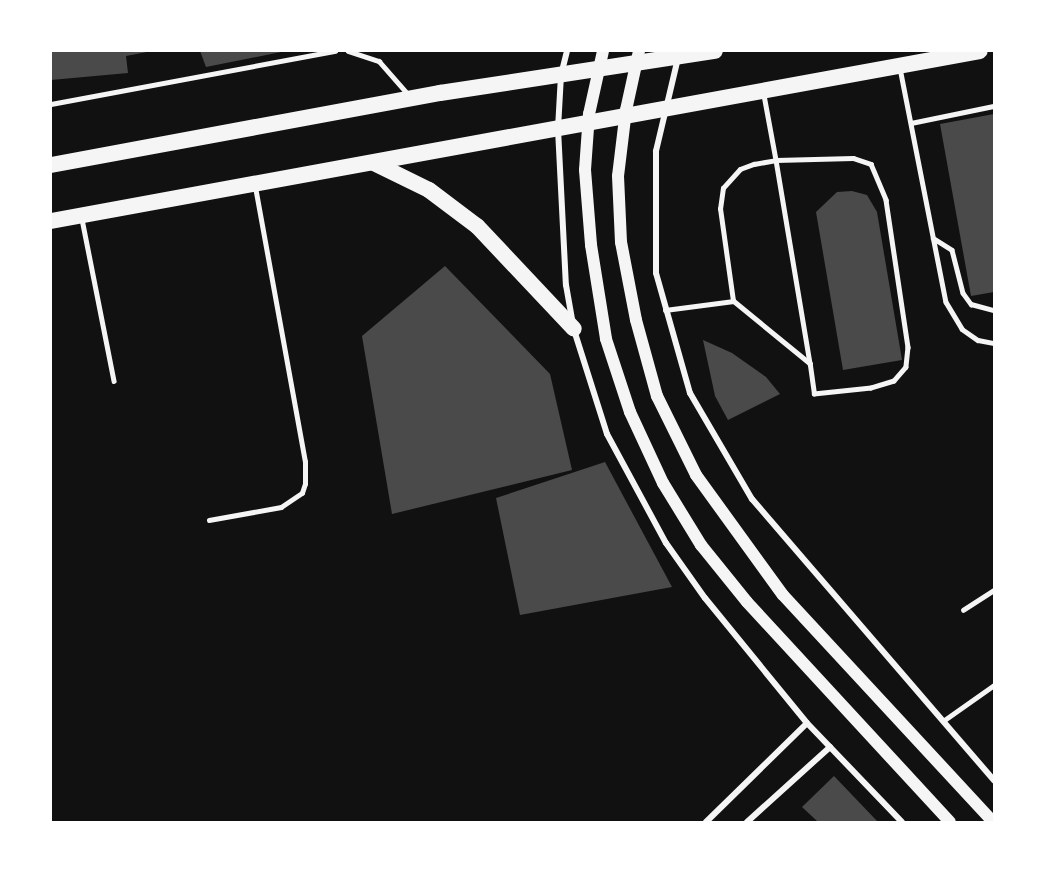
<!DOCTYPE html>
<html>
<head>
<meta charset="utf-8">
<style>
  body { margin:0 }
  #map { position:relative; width:1045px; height:873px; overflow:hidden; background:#111; font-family:Overpass,sans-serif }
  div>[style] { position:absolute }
  .building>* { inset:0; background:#4a4a4a }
  .service>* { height:4.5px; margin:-2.25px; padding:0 2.25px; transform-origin:2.25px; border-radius:2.25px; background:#f5f5f5 }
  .minor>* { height:6px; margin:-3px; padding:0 3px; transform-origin:3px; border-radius:3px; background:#f5f5f5 }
  .secondary>* { height:12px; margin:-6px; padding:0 6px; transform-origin:6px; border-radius:6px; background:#f5f5f5 }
  .trunk>* { height:16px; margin:-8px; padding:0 8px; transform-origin:8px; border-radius:8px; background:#f5f5f5 }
  span { translate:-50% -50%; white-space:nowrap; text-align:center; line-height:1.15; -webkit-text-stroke:4.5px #fff; paint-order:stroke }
  .frame { position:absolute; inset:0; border:52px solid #fff; pointer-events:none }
</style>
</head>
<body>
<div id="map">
  <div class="building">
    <div style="clip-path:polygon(51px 51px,147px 51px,147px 52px,126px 56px,128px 73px,51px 80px)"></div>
    <div style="clip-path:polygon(200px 51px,281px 51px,281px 52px,206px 67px)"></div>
    <div style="clip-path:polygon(994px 114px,994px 292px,971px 296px,940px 124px)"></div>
    <div style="clip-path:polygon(852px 191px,867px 195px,877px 212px,902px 360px,843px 370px,816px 212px,837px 192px)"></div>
    <div style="clip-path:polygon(445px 266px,550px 374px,572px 470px,392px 514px,362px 336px)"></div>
    <div style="clip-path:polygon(703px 340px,732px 353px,766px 377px,780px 394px,728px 420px,715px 396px)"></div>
    <div style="clip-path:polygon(605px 462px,672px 587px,520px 615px,496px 498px)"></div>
    <div style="clip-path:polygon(834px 776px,878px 822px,818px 822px,802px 807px)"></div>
  </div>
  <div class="service">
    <div style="left:348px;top:51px;width:33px;rotate:18deg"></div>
    <div style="left:379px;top:61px;width:44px;rotate:48.7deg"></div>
    <div style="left:900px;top:68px;width:238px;rotate:78.9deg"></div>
    <div style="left:946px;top:302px;width:31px;rotate:59deg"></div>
    <div style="left:962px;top:329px;width:19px;rotate:35deg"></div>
    <div style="left:978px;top:340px;width:16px;rotate:11deg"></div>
    <div style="left:764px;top:95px;width:66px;rotate:79.5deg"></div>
    <div style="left:776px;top:160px;width:207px;rotate:80.5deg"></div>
    <div style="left:810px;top:364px;width:99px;rotate:-140.7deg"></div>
    <div style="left:733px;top:301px;width:93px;rotate:-98deg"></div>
    <div style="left:720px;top:209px;width:21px;rotate:-82deg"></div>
    <div style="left:723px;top:188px;width:25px;rotate:-48deg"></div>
    <div style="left:740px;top:169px;width:15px;rotate:-20deg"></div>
    <div style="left:754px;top:164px;width:22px;rotate:-10deg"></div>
    <div style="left:776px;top:160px;width:77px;rotate:-1.5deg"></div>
    <div style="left:853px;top:158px;width:19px;rotate:18deg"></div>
    <div style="left:871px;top:164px;width:39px;rotate:67deg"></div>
    <div style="left:886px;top:200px;width:149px;rotate:81.5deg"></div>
    <div style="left:908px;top:347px;width:20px;rotate:96deg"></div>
    <div style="left:906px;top:367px;width:18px;rotate:131deg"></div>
    <div style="left:894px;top:381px;width:24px;rotate:163deg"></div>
    <div style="left:871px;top:388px;width:57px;rotate:174deg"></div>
    <div style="left:814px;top:394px;width:30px;rotate:-98deg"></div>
    <div style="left:51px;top:104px;width:289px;rotate:-10.6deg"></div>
    <div style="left:911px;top:123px;width:85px;rotate:-11.6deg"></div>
    <div style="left:82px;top:219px;width:165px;rotate:78.8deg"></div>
    <div style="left:933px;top:238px;width:22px;rotate:32deg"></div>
    <div style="left:952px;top:250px;width:44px;rotate:75.7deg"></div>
    <div style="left:963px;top:293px;width:14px;rotate:54deg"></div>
    <div style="left:971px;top:304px;width:24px;rotate:15deg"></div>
    <div style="left:665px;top:310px;width:69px;rotate:-7.5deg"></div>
    <div style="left:209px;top:520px;width:73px;rotate:-10.2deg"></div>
    <div style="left:281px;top:507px;width:25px;rotate:-34deg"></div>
    <div style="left:302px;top:493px;width:9px;rotate:-72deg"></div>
    <div style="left:305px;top:484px;width:22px;rotate:-90deg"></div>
    <div style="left:305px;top:462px;width:279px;rotate:-100.3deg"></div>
    <div style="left:963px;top:610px;width:37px;rotate:-33deg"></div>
    <div style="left:943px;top:721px;width:62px;rotate:-35.2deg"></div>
  </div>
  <div class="minor">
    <div style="left:567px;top:51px;width:25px;rotate:104deg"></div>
    <div style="left:561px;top:75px;width:54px;rotate:93.2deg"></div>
    <div style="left:558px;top:129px;width:156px;rotate:87.1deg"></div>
    <div style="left:566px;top:285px;width:36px;rotate:80deg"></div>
    <div style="left:678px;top:58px;width:96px;rotate:103.3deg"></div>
    <div style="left:656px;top:151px;width:122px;rotate:90deg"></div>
    <div style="left:656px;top:273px;width:125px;rotate:74.2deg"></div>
    <div style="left:690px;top:393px;width:123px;rotate:59.7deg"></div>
    <div style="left:752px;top:499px;width:371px;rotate:49.3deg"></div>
    <div style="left:574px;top:330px;width:109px;rotate:72.4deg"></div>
    <div style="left:607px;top:434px;width:124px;rotate:61.6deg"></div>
    <div style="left:666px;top:543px;width:67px;rotate:54.7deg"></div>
    <div style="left:705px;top:598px;width:161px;rotate:50.8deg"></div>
    <div style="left:807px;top:723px;width:137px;rotate:46.2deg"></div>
    <div style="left:706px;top:822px;width:141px;rotate:-44.4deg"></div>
    <div style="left:747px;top:822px;width:112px;rotate:-42.1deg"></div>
  </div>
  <div class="secondary">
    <div style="left:603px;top:51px;width:65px;rotate:102.5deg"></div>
    <div style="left:589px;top:114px;width:56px;rotate:94.1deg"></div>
    <div style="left:585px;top:170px;width:75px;rotate:85.4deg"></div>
    <div style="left:591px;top:245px;width:95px;rotate:80.9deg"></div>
    <div style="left:606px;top:339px;width:77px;rotate:71.8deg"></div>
    <div style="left:630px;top:412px;width:78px;rotate:65.1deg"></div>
    <div style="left:663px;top:483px;width:73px;rotate:58.5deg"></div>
    <div style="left:701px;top:545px;width:73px;rotate:51.1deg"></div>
    <div style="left:747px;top:602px;width:299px;rotate:47.3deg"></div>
    <div style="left:639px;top:51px;width:60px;rotate:102.4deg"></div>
    <div style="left:626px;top:110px;width:66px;rotate:96.9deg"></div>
    <div style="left:618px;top:176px;width:66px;rotate:87.4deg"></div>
    <div style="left:621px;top:242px;width:79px;rotate:79.1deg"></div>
    <div style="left:636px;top:320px;width:79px;rotate:74.6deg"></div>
    <div style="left:657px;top:396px;width:88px;rotate:63.7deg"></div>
    <div style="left:696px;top:475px;width:148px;rotate:54.1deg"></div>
    <div style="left:783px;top:595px;width:309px;rotate:47.2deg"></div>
  </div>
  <div class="trunk">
    <div style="left:374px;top:163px;width:61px;rotate:26.1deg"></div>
    <div style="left:429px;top:190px;width:60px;rotate:36.9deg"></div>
    <div style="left:477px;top:226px;width:141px;rotate:46.7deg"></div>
    <div style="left:51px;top:165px;width:396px;rotate:-10.5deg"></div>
    <div style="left:440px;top:93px;width:278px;rotate:-8.7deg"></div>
    <div style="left:51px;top:221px;width:944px;rotate:-10.37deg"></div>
  </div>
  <div class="frame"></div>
</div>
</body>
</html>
